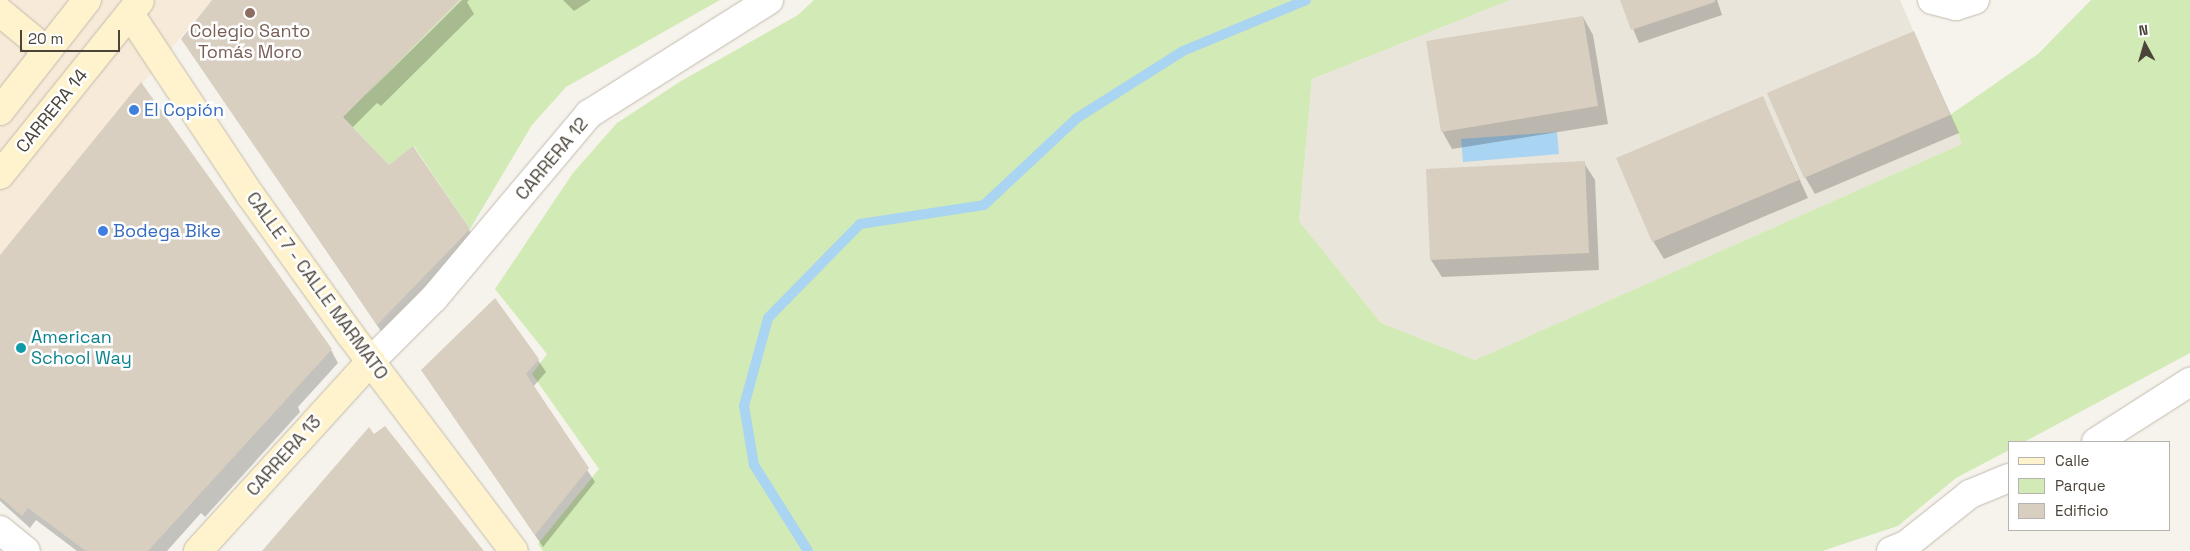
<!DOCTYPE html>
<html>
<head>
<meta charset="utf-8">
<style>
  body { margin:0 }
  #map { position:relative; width:2190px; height:551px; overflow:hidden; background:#f6f3ec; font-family:"Space Grotesk",sans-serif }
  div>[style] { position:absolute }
  .residential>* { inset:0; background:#eae5da }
  .commercial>* { inset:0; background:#f7ead8 }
  .green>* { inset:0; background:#d2eab5 }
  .water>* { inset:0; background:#a9d4f2 }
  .shadow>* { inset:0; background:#0003 }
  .stream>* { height:10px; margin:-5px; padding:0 5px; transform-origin:5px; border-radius:5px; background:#a9d4f2 }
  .building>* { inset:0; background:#d8cfc1 }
  .roads { filter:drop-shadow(0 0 1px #c2bbae) drop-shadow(0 0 1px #c2bbae) }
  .street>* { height:28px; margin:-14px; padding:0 14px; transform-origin:14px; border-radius:14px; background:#fff }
  .secondary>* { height:28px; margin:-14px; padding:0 14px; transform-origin:14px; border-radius:14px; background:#fff3cd }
  .dots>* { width:14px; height:14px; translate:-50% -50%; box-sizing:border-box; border:2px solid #fff; border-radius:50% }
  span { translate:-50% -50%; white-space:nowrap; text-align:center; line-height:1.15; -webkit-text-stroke:5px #fff; paint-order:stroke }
  .education-label { font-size:18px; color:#785e54 }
  .shop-label { font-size:18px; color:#366cbe }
  .left { translate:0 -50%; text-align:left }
  .street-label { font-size:18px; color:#4b4439 }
  .culture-label { font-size:18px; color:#0d838f }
  .legend { position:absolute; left:2008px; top:441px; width:162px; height:90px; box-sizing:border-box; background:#fff; border:1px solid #b7b4b0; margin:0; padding:6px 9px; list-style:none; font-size:15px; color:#4b4439 }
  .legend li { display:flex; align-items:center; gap:10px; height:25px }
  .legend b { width:25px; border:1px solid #b7b4b0 }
  .north { position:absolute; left:2120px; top:20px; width:50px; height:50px; -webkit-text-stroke:4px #fff; paint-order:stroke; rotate:354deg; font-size:14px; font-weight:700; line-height:20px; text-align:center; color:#4b4439 }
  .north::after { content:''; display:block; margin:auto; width:18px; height:22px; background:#4b4439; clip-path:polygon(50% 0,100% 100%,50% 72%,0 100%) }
  .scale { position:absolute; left:20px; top:30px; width:100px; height:22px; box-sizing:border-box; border:2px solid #4b4439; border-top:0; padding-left:6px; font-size:15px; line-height:18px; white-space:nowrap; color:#4b4439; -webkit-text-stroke:4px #fff; paint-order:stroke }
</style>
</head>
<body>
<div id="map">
  <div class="residential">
    <div style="clip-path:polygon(1510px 0,1900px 0,1962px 144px,1475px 360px,1381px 323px,1299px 221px,1312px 79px)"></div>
  </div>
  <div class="commercial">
    <div style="clip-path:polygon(3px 0,212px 0,0 255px,0 4px)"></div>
  </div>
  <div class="green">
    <div style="clip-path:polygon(460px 0,720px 0,566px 87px,532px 125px,470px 229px,414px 146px,389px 165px,343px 117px)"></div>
    <div style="clip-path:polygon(814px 0,1510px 0,1312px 79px,1299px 221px,1381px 323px,1475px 360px,1962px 144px,1950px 115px,2038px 54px,2091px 0,2190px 0,2190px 353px,2024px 442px,2009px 442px,2009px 450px,1956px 478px,1898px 526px,1822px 551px,543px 551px,538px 544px,599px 469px,532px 374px,547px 354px,495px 289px,573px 173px,617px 123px,681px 81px,798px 15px)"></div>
  </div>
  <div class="water">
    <div style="clip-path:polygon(1557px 132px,1559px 154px,1463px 162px,1461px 139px)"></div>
  </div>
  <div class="shadow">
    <div style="clip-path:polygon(214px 0,458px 0,366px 95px,462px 0,469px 0,467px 2px,474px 14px,381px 106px,377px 103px,352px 128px,388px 166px,469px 230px,477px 243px,385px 337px,183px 39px)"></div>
    <div style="clip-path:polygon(563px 0,591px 0,574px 11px)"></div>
    <div style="clip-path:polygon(1621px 0,1717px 0,1722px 15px,1639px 43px)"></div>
    <div style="clip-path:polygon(1583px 17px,1593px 35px,1608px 124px,1452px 149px,1442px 131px)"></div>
    <div style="clip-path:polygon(1914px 33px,1959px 133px,1815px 194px,1805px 177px)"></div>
    <div style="clip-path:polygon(1762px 97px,1808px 198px,1664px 259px,1653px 241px)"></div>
    <div style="clip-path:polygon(1584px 163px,1595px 180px,1599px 270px,1442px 277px,1431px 260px)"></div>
    <div style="clip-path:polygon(0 257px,331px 350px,338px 363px,298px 407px,300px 412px,205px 517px,201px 513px,167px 551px,77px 551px,36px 520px,30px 528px,0 501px)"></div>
    <div style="clip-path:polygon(538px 360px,546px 372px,533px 387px,595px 482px,543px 547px,422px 370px)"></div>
  </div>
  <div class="stream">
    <div style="left:808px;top:551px;width:102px;rotate:-122.1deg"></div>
    <div style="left:754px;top:465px;width:60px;rotate:-99.6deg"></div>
    <div style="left:744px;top:406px;width:91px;rotate:-74.7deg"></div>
    <div style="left:768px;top:318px;width:132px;rotate:-45.6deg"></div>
    <div style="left:860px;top:224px;width:125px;rotate:-8.7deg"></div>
    <div style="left:984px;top:205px;width:127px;rotate:-43.1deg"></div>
    <div style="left:1077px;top:118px;width:125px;rotate:-32.3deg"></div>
    <div style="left:1183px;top:51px;width:133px;rotate:-22.5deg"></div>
  </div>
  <div class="building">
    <div style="clip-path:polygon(212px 0,460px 0,343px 117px,389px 165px,413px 146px,470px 229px,377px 325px,181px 39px)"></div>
    <div style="clip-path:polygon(1620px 0,1715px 0,1715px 2px,1631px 30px)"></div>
    <div style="clip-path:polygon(1583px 16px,1598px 106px,1441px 132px,1426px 41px)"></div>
    <div style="clip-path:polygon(1914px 31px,1950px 115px,1804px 178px,1767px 93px)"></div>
    <div style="clip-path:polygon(141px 82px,332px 349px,148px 551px,86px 551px,28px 508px,22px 516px,0 497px,0 255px)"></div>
    <div style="clip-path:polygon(1763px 96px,1799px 180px,1652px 242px,1616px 158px)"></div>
    <div style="clip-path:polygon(1585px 161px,1589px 253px,1430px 260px,1426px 169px)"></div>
    <div style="clip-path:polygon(495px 298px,539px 359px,526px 374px,589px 468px,535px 535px,421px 370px)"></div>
    <div style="clip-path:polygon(385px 426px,484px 551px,262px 551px,369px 427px,374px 434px)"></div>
  </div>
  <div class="roads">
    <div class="street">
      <div style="left:1932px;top:0;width:25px;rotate:14deg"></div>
      <div style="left:1956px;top:6px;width:20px;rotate:-18deg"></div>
      <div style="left:371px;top:361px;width:89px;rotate:-45deg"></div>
      <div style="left:434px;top:298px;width:241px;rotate:-49.9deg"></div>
      <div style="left:589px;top:114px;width:213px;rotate:-32.3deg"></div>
      <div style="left:2096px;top:442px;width:112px;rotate:-32.6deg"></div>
      <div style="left:0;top:530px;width:33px;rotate:39deg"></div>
      <div style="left:1891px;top:551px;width:16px;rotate:-22deg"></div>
      <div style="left:1906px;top:545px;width:82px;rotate:-38.6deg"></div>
      <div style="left:1970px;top:494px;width:42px;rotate:-22.3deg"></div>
    </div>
    <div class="secondary">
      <div style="left:0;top:12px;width:61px;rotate:39.7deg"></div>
      <div style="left:130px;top:14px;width:219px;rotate:56.4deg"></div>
      <div style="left:251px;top:196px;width:168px;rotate:54.4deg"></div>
      <div style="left:349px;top:333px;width:273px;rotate:52.9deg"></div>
      <div style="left:0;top:111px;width:141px;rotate:-51.9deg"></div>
      <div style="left:0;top:175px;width:223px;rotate:-51.2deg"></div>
      <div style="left:198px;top:551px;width:257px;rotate:-47.7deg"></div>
    </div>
  </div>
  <div class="dots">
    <div style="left:250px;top:13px;background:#8d6e63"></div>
    <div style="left:134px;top:110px;background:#3f7fe0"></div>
    <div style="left:103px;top:231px;background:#3f7fe0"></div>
    <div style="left:21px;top:348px;background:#0f9aa8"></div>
  </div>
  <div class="education-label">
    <span style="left:250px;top:42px">Colegio Santo<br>Tomás Moro</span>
  </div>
  <div class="shop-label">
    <span class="left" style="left:144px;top:110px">El Copión</span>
    <span class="left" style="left:113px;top:231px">Bodega Bike</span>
  </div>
  <div class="street-label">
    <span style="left:52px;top:111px;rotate:-51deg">CARRERA 14</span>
    <span style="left:552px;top:159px;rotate:-50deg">CARRERA 12</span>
    <span style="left:317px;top:286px;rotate:54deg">CALLE 7 - CALLE MARMATO</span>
    <span style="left:284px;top:456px;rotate:-48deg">CARRERA 13</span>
  </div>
  <div class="culture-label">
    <span class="left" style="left:31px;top:348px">American<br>School Way</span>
  </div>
  <ul class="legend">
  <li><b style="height:6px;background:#fff3cd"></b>Calle</li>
  <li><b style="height:14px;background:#d2eab5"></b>Parque</li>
  <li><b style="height:14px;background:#d8cfc1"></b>Edificio</li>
  </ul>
  <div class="north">N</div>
  <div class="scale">20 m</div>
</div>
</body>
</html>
